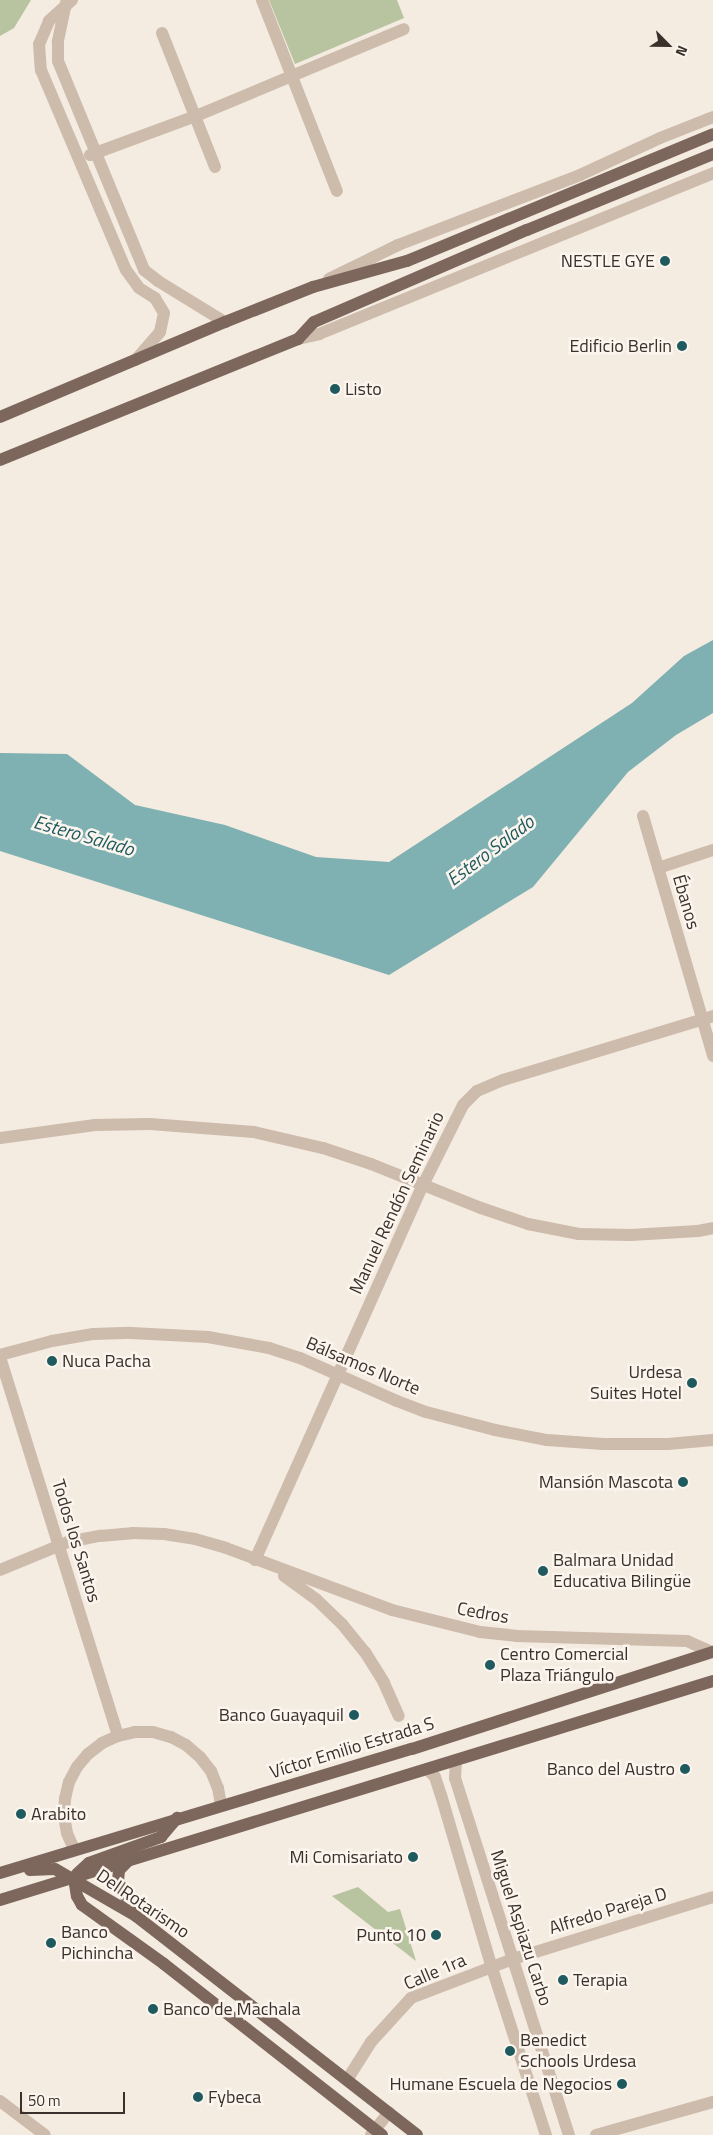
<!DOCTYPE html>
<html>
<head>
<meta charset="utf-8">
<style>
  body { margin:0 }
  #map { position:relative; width:713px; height:2135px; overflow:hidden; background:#f4ebe1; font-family:"Titillium Web",sans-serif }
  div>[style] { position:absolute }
  .green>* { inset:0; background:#b8c4a0 }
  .water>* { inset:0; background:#7fb0b2 }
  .minor>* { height:12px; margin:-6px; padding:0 6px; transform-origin:6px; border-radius:6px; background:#cdbbac }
  .major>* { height:12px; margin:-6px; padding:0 6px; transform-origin:6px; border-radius:6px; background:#7d675c }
  .dots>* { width:14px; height:14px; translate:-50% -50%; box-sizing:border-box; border:2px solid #fbf5ee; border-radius:50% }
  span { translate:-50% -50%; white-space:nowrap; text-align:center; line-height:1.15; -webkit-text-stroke:5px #fbf5ee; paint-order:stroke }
  .poi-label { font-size:18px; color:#3b302b }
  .right { translate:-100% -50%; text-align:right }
  .left { translate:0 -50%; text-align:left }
  .street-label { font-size:18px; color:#3b302b }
  .water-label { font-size:19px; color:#1f5a5e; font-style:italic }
  .north { position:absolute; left:643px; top:20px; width:50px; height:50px; -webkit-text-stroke:4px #fbf5ee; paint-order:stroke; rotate:113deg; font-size:14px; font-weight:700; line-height:20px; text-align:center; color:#3b302b }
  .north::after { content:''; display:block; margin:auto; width:18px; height:22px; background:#3b302b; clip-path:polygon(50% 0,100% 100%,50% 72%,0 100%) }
  .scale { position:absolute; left:20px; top:2092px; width:105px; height:22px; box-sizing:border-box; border:2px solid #3b302b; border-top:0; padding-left:6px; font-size:15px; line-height:18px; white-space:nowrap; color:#3b302b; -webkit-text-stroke:4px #fbf5ee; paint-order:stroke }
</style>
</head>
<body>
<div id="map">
  <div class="green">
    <div style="clip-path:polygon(0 0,31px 0,14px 28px,0 36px)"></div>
    <div style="clip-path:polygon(269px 0,397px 0,404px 18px,295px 64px)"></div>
    <div style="clip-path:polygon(358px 1887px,388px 1912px,400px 1909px,416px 1961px,332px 1896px)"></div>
  </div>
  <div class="water">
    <div style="clip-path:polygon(713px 640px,713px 713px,676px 735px,628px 772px,533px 887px,389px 975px,0 851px,0 753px,67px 754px,135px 805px,225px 825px,316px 857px,389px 862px,632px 703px,684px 656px)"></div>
  </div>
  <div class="minor">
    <div style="left:72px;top:0;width:31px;rotate:138deg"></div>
    <div style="left:49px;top:21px;width:25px;rotate:113deg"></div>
    <div style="left:39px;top:44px;width:26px;rotate:86deg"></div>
    <div style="left:41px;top:70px;width:217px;rotate:67deg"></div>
    <div style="left:126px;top:270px;width:22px;rotate:54deg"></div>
    <div style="left:139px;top:288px;width:19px;rotate:32deg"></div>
    <div style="left:155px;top:298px;width:17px;rotate:59deg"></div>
    <div style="left:164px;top:313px;width:19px;rotate:102deg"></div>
    <div style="left:160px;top:332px;width:37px;rotate:131deg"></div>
    <div style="left:262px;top:0;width:205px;rotate:68.6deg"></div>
    <div style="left:66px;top:3px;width:40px;rotate:102deg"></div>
    <div style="left:58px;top:42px;width:19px;rotate:90deg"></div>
    <div style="left:58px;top:61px;width:226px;rotate:67.6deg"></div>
    <div style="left:144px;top:270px;width:18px;rotate:38deg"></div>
    <div style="left:158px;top:281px;width:79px;rotate:31.5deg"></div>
    <div style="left:162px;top:33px;width:144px;rotate:68.4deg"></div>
    <div style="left:90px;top:155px;width:113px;rotate:-20.2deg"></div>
    <div style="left:196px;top:116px;width:225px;rotate:-22.7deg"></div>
    <div style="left:329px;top:279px;width:77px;rotate:-26.2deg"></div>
    <div style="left:398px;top:245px;width:195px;rotate:-21deg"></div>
    <div style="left:580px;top:175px;width:88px;rotate:-24.8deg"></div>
    <div style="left:660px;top:138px;width:57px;rotate:-21.6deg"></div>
    <div style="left:298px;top:339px;width:22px;rotate:-13deg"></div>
    <div style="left:319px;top:334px;width:426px;rotate:-22.2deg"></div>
    <div style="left:643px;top:816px;width:250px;rotate:73.7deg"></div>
    <div style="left:658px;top:868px;width:58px;rotate:-18.1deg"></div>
    <div style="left:0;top:1138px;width:96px;rotate:-7.8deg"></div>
    <div style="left:95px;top:1125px;width:55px;rotate:-1deg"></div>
    <div style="left:150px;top:1124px;width:104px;rotate:4.4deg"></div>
    <div style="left:254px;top:1132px;width:71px;rotate:13.1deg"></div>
    <div style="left:323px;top:1148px;width:51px;rotate:18.4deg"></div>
    <div style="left:371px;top:1164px;width:118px;rotate:21.8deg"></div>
    <div style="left:481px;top:1208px;width:50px;rotate:18.8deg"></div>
    <div style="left:528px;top:1224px;width:52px;rotate:11.1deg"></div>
    <div style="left:579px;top:1234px;width:52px;rotate:1.1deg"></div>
    <div style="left:631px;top:1235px;width:67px;rotate:-3.4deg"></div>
    <div style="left:698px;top:1231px;width:15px;rotate:-11deg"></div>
    <div style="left:0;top:1355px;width:54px;rotate:-15.1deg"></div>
    <div style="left:52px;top:1341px;width:42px;rotate:-9.7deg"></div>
    <div style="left:93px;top:1334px;width:38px;rotate:-2deg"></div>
    <div style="left:131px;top:1333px;width:77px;rotate:3deg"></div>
    <div style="left:208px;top:1337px;width:62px;rotate:10.2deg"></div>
    <div style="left:269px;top:1348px;width:33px;rotate:18deg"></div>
    <div style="left:300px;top:1358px;width:106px;rotate:23.9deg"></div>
    <div style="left:397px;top:1401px;width:31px;rotate:21deg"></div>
    <div style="left:426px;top:1412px;width:71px;rotate:14.6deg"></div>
    <div style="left:495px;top:1430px;width:53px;rotate:10.9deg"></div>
    <div style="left:547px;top:1440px;width:56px;rotate:4.1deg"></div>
    <div style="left:603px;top:1444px;width:65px"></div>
    <div style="left:668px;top:1444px;width:45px;rotate:-5.1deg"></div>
    <div style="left:0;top:1357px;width:397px;rotate:72.7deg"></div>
    <div style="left:255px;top:1560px;width:411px;rotate:-65.9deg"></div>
    <div style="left:423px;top:1185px;width:89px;rotate:-63.4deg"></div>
    <div style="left:463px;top:1105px;width:20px;rotate:-45deg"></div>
    <div style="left:477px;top:1091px;width:28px;rotate:-23deg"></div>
    <div style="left:503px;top:1080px;width:220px;rotate:-16.9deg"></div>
    <div style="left:0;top:1570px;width:74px;rotate:-22.4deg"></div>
    <div style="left:68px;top:1542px;width:33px;rotate:-11deg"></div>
    <div style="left:100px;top:1536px;width:32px;rotate:-5deg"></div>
    <div style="left:132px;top:1533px;width:32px;rotate:2deg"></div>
    <div style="left:164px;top:1534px;width:31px;rotate:9deg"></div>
    <div style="left:195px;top:1539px;width:32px;rotate:16deg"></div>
    <div style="left:226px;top:1548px;width:177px;rotate:20.5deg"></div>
    <div style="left:392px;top:1610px;width:91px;rotate:14deg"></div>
    <div style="left:480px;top:1632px;width:36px;rotate:6deg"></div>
    <div style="left:516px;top:1636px;width:171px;rotate:1.7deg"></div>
    <div style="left:687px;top:1641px;width:27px;rotate:24deg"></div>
    <div style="left:284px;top:1576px;width:39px;rotate:36deg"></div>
    <div style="left:316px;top:1599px;width:36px;rotate:44deg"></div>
    <div style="left:342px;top:1624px;width:36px;rotate:51deg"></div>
    <div style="left:365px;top:1652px;width:36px;rotate:58deg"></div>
    <div style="left:384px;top:1683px;width:36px;rotate:66deg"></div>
    <div style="left:456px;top:1760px;width:18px;rotate:93deg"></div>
    <div style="left:455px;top:1778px;width:375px;rotate:72.3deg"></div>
    <div style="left:427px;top:1769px;width:11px;rotate:45deg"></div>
    <div style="left:435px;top:1777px;width:19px;rotate:72deg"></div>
    <div style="left:441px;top:1795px;width:180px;rotate:73.6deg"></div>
    <div style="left:492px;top:1968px;width:176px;rotate:72.1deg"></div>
    <div style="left:74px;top:1849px;width:17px;rotate:-114deg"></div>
    <div style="left:67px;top:1833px;width:17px;rotate:-100deg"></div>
    <div style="left:64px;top:1816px;width:17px;rotate:-87deg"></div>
    <div style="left:65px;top:1799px;width:17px;rotate:-77deg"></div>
    <div style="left:69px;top:1782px;width:17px;rotate:-62deg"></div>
    <div style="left:77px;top:1767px;width:17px;rotate:-50deg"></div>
    <div style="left:88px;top:1754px;width:18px;rotate:-38deg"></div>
    <div style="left:102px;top:1743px;width:17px;rotate:-24deg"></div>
    <div style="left:118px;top:1736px;width:17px;rotate:-13deg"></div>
    <div style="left:135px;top:1732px;width:18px"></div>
    <div style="left:153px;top:1732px;width:19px;rotate:16deg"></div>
    <div style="left:171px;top:1737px;width:17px;rotate:28deg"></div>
    <div style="left:186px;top:1745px;width:18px;rotate:41deg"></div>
    <div style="left:200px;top:1757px;width:18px;rotate:52deg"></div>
    <div style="left:211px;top:1771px;width:18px;rotate:68deg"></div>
    <div style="left:218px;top:1788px;width:17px;rotate:80deg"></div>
    <div style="left:347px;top:2080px;width:45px;rotate:-57.7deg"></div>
    <div style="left:371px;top:2042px;width:59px;rotate:-47.7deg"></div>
    <div style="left:411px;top:1998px;width:109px;rotate:-20.9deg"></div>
    <div style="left:513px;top:1959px;width:209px;rotate:-17.2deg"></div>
    <div style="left:0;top:2101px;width:56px;rotate:37.1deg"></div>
    <div style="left:371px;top:2135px;width:29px;rotate:-52deg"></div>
    <div style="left:596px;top:2135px;width:122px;rotate:-15.8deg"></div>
  </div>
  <div class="major">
    <div style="left:0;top:417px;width:244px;rotate:-22.9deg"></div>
    <div style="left:225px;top:322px;width:95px;rotate:-21.7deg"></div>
    <div style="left:313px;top:287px;width:98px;rotate:-15.5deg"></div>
    <div style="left:407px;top:261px;width:331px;rotate:-22.5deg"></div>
    <div style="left:0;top:460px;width:322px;rotate:-22.1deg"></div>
    <div style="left:298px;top:339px;width:23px;rotate:-47deg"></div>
    <div style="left:314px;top:322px;width:232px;rotate:-23.4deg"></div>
    <div style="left:527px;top:230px;width:201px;rotate:-22.2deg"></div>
    <div style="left:129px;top:1860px;width:14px;rotate:135deg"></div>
    <div style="left:119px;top:1870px;width:11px;rotate:95deg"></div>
    <div style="left:118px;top:1881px;width:39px;rotate:63deg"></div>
    <div style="left:30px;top:1870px;width:25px;rotate:-2deg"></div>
    <div style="left:55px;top:1869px;width:94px;rotate:30.1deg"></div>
    <div style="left:136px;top:1916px;width:356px;rotate:37.9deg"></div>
    <div style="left:0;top:1873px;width:430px;rotate:-16.8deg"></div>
    <div style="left:412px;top:1749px;width:316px;rotate:-17.9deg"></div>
    <div style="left:77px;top:1874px;width:16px;rotate:-43deg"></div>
    <div style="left:89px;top:1863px;width:77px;rotate:-19.9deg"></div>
    <div style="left:161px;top:1837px;width:25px;rotate:-50deg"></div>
    <div style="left:74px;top:1878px;width:18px;rotate:81deg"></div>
    <div style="left:77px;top:1896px;width:10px;rotate:61deg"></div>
    <div style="left:82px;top:1905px;width:101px;rotate:35.7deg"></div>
    <div style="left:164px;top:1964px;width:277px;rotate:38.1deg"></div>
    <div style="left:0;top:1900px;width:746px;rotate:-17.07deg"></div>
  </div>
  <div class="dots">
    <div style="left:665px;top:261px;background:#1f5a5e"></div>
    <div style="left:682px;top:346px;background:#1f5a5e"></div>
    <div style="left:335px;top:389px;background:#1f5a5e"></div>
    <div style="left:52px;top:1361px;background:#1f5a5e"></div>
    <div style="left:692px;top:1383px;background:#1f5a5e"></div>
    <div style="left:683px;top:1482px;background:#1f5a5e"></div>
    <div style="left:543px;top:1571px;background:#1f5a5e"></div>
    <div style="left:490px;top:1665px;background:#1f5a5e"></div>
    <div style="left:354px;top:1715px;background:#1f5a5e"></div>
    <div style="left:685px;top:1769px;background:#1f5a5e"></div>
    <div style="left:21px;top:1814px;background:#1f5a5e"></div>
    <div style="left:413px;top:1857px;background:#1f5a5e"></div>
    <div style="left:436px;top:1935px;background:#1f5a5e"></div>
    <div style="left:51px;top:1943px;background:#1f5a5e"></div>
    <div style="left:563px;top:1980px;background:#1f5a5e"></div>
    <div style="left:153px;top:2009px;background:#1f5a5e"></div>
    <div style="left:510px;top:2051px;background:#1f5a5e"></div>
    <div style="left:622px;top:2084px;background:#1f5a5e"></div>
    <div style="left:198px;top:2097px;background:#1f5a5e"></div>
  </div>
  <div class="poi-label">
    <span class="right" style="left:655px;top:261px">NESTLE GYE</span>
    <span class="right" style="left:672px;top:346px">Edificio Berlin</span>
    <span class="left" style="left:345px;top:389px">Listo</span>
    <span class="left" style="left:62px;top:1361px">Nuca Pacha</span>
    <span class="right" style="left:682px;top:1383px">Urdesa<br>Suites Hotel</span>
    <span class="right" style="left:673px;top:1482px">Mansión Mascota</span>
    <span class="left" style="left:553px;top:1571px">Balmara Unidad<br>Educativa Bilingüe</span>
    <span class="left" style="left:500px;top:1665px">Centro Comercial<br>Plaza Triángulo</span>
    <span class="right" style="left:344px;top:1715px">Banco Guayaquil</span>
    <span class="right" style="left:675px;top:1769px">Banco del Austro</span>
    <span class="left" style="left:31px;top:1814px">Arabito</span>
    <span class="right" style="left:403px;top:1857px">Mi Comisariato</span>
    <span class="left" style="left:61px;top:1943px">Banco<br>Pichincha</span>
    <span class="right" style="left:426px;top:1935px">Punto 10</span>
    <span class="left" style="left:573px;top:1980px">Terapia</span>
    <span class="left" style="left:163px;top:2009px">Banco de Machala</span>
    <span class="left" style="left:520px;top:2051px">Benedict<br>Schools Urdesa</span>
    <span class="right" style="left:612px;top:2084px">Humane Escuela de Negocios</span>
    <span class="left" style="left:208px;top:2097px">Fybeca</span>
  </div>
  <div class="street-label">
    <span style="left:686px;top:902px;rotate:74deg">Ébanos</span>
    <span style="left:397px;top:1203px;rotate:-65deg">Manuel Rendón Seminario</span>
    <span style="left:363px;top:1366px;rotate:23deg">Bálsamos Norte</span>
    <span style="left:76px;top:1541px;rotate:73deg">Todos los Santos</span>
    <span style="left:483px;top:1613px;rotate:10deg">Cedros</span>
    <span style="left:352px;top:1748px;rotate:-17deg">Víctor Emilio Estrada S</span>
    <span style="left:143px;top:1904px;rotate:34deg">Del Rotarismo</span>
    <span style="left:608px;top:1911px;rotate:-17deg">Alfredo Pareja D</span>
    <span style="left:521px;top:1928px;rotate:72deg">Miguel Aspiazu Carbo</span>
    <span style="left:435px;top:1972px;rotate:-23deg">Calle 1ra</span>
  </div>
  <div class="water-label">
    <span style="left:84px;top:835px;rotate:16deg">Estero Salado</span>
    <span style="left:490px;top:850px;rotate:-37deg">Estero Salado</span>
  </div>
  <div class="north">N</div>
  <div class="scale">50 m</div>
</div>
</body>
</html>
